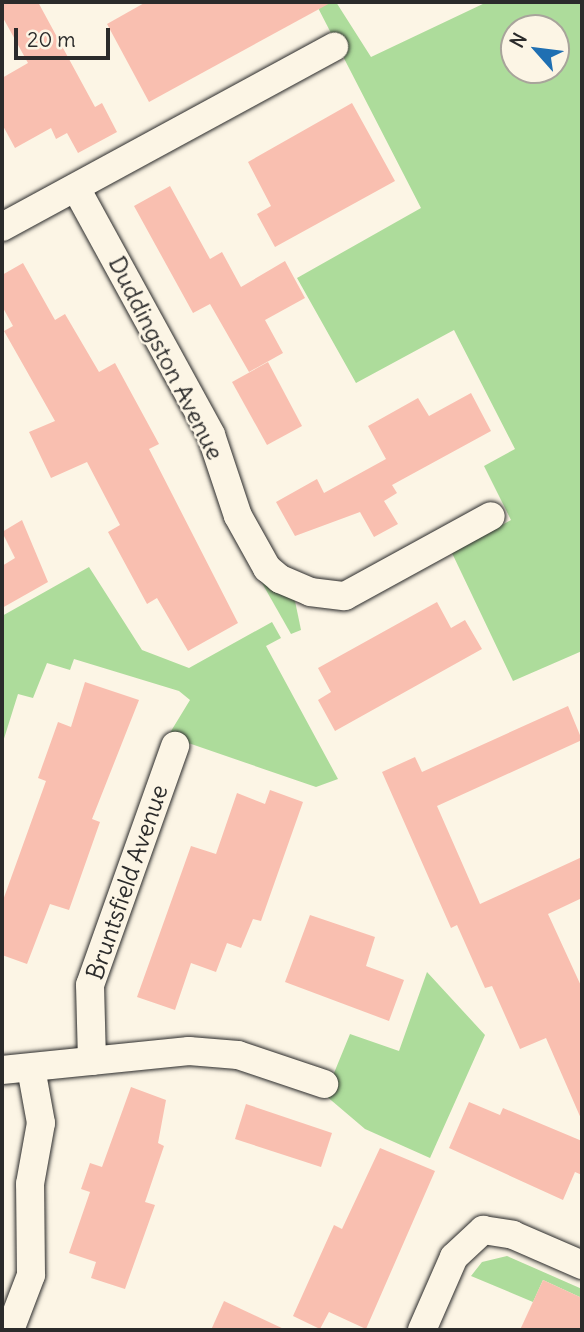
<!DOCTYPE html>
<html>
<head>
<meta charset="utf-8">
<style>
  body { margin:0 }
  #map { position:relative; width:584px; height:1332px; overflow:hidden; background:#fcf5e5; font-family:Delius,sans-serif }
  div>[style] { position:absolute }
  .green>* { inset:0; background:#addc9b }
  .building>* { inset:0; background:#f9bfb0 }
  .roads { filter:drop-shadow(0 0 2px #2b2b2b) drop-shadow(0 0 2px #2b2b2b) }
  .minor>* { height:28px; margin:-14px; padding:0 14px; transform-origin:14px; border-radius:14px; background:#fcf5e5 }
  span { translate:-50% -50%; white-space:nowrap; text-align:center; line-height:1.15; -webkit-text-stroke:5px #fcf5e5; paint-order:stroke }
  .street-label { font-size:24px; color:#2b2b2b }
  .frame { position:absolute; inset:0; border:4px solid #2b2b2b; pointer-events:none }
  .north { position:absolute; left:500px; top:14px; width:70px; height:70px; box-sizing:border-box; background:#fcf5e5; border:2px solid #a8a49b; border-radius:50%; rotate:298deg; font-size:19px; font-weight:700; line-height:28px; text-align:center; color:#2b2b2b }
  .north::after { content:''; display:block; margin:auto; width:24px; height:32px; background:#1f6fb2; clip-path:polygon(50% 0,100% 100%,50% 72%,0 100%) }
  .scale { position:absolute; left:14px; top:28px; width:96px; height:32px; box-sizing:border-box; border:4px solid #2b2b2b; border-top:0; padding-left:9px; font-size:21px; line-height:24px; white-space:nowrap; color:#2b2b2b; -webkit-text-stroke:5px #fcf5e5; paint-order:stroke }
</style>
</head>
<body>
<div id="map">
  <div class="green">
    <div style="clip-path:polygon(evenodd,315px 2px,336px 2px,371px 57px,487px 2px,582px 2px,582px 651px,513px 681px,452px 553px,511px 520px,484px 466px,515px 449px,454px 330px,356px 383px,297px 278px,421px 208px,315px 2px,514px 28px,556px 28px,556px 70px,514px 70px,514px 28px)"></div>
    <div style="clip-path:polygon(89px 567px,142px 650px,189px 668px,272px 622px,281px 638px,266px 646px,338px 779px,316px 787px,168px 736px,190px 700px,179px 691px,74px 659px,70px 670px,47px 663px,33px 698px,18px 694px,2px 745px,2px 616px)"></div>
    <div style="clip-path:polygon(262px 583px,295px 601px,301px 630px,291px 634px)"></div>
    <div style="clip-path:polygon(427px 972px,485px 1035px,430px 1158px,365px 1129px,325px 1095px,350px 1034px,399px 1051px)"></div>
    <div style="clip-path:polygon(507px 1256px,582px 1289px,582px 1298px,543px 1280px,533px 1302px,471px 1276px,482px 1262px)"></div>
  </div>
  <div class="building">
    <div style="clip-path:polygon(2px 2px,38px 2px,95px 107px,102px 103px,117px 132px,78px 153px,67px 133px,56px 139px,51px 128px,15px 148px,2px 124px,2px 78px,28px 63px,2px 16px)"></div>
    <div style="clip-path:polygon(146px 2px,332px 2px,149px 102px,107px 24px)"></div>
    <div style="clip-path:polygon(352px 103px,395px 181px,275px 247px,257px 214px,271px 206px,248px 162px)"></div>
    <div style="clip-path:polygon(170px 186px,210px 259px,222px 252px,241px 287px,285px 261px,305px 298px,265px 320px,283px 353px,249px 372px,210px 304px,193px 313px,134px 206px)"></div>
    <div style="clip-path:polygon(23px 263px,55px 320px,65px 314px,99px 372px,115px 363px,159px 444px,149px 449px,238px 623px,188px 651px,157px 598px,147px 604px,108px 532px,120px 525px,87px 462px,51px 478px,29px 432px,55px 421px,4px 331px,13px 326px,2px 306px,2px 275px)"></div>
    <div style="clip-path:polygon(268px 362px,302px 426px,267px 445px,232px 382px)"></div>
    <div style="clip-path:polygon(471px 393px,491px 431px,392px 485px,397px 493px,384px 501px,398px 524px,374px 537px,360px 512px,295px 536px,276px 502px,317px 479px,324px 493px,386px 459px,368px 426px,418px 398px,429px 416px)"></div>
    <div style="clip-path:polygon(22px 520px,48px 582px,2px 608px,2px 566px,15px 558px,2px 532px)"></div>
    <div style="clip-path:polygon(437px 602px,451px 628px,465px 620px,482px 649px,335px 731px,318px 700px,331px 692px,318px 668px)"></div>
    <div style="clip-path:polygon(85px 682px,139px 700px,92px 819px,100px 822px,69px 910px,50px 904px,27px 964px,2px 955px,2px 903px,46px 781px,38px 778px,58px 722px,71px 727px)"></div>
    <div style="clip-path:polygon(568px 706px,582px 740px,437px 806px,480px 904px,582px 857px,582px 898px,548px 914px,582px 988px,582px 1121px,546px 1038px,520px 1049px,492px 986px,485px 988px,457px 925px,451px 928px,382px 772px,415px 757px,422px 772px)"></div>
    <div style="clip-path:polygon(270px 790px,303px 802px,261px 921px,253px 919px,241px 948px,227px 943px,216px 972px,191px 963px,175px 1010px,137px 997px,191px 846px,216px 854px,237px 793px,265px 804px)"></div>
    <div style="clip-path:polygon(310px 915px,375px 937px,366px 966px,404px 980px,389px 1021px,285px 982px)"></div>
    <div style="clip-path:polygon(131px 1087px,166px 1100px,158px 1143px,164px 1146px,145px 1202px,155px 1205px,125px 1289px,91px 1278px,96px 1262px,69px 1253px,90px 1192px,81px 1189px,90px 1163px,102px 1167px)"></div>
    <div style="clip-path:polygon(469px 1102px,500px 1115px,503px 1108px,582px 1141px,582px 1175px,575px 1172px,563px 1200px,449px 1148px)"></div>
    <div style="clip-path:polygon(246px 1104px,332px 1133px,321px 1167px,235px 1139px)"></div>
    <div style="clip-path:polygon(380px 1148px,435px 1171px,366px 1329px,329px 1312px,320px 1329px,293px 1316px,334px 1225px,342px 1229px)"></div>
    <div style="clip-path:polygon(543px 1280px,582px 1298px,582px 1330px,520px 1330px)"></div>
    <div style="clip-path:polygon(224px 1301px,286px 1330px,211px 1330px)"></div>
  </div>
  <div class="roads">
    <div class="minor">
      <div style="left:76px;top:188px;width:281px;rotate:61.3deg"></div>
      <div style="left:211px;top:435px;width:85px;rotate:71.6deg"></div>
      <div style="left:238px;top:516px;width:60px;rotate:60.9deg"></div>
      <div style="left:267px;top:568px;width:17px;rotate:40deg"></div>
      <div style="left:280px;top:579px;width:33px;rotate:23deg"></div>
      <div style="left:310px;top:592px;width:35px;rotate:7deg"></div>
      <div style="left:345px;top:596px;width:166px;rotate:-28.7deg"></div>
      <div style="left:2px;top:227px;width:378px;rotate:-28.5deg"></div>
      <div style="left:92px;top:1061px;width:76px;rotate:-91.5deg"></div>
      <div style="left:90px;top:985px;width:254px;rotate:-70.4deg"></div>
      <div style="left:2px;top:1070px;width:188px;rotate:-5.8deg"></div>
      <div style="left:189px;top:1051px;width:49px;rotate:4.7deg"></div>
      <div style="left:238px;top:1055px;width:91px;rotate:18.6deg"></div>
      <div style="left:10px;top:1330px;width:59px;rotate:-69.1deg"></div>
      <div style="left:31px;top:1275px;width:91px;rotate:-90.6deg"></div>
      <div style="left:30px;top:1184px;width:62px;rotate:-79.8deg"></div>
      <div style="left:41px;top:1123px;width:56px;rotate:-100.3deg"></div>
      <div style="left:422px;top:1330px;width:80px;rotate:-66.3deg"></div>
      <div style="left:454px;top:1257px;width:40px;rotate:-43deg"></div>
      <div style="left:483px;top:1230px;width:30px;rotate:9deg"></div>
      <div style="left:513px;top:1235px;width:75px;rotate:23.5deg"></div>
    </div>
  </div>
  <div class="street-label">
    <span style="left:166px;top:358px;rotate:63deg">Duddingston Avenue</span>
    <span style="left:127px;top:882px;rotate:-71deg">Bruntsfield Avenue</span>
  </div>
  <div class="frame"></div>
  <div class="north">N</div>
  <div class="scale">20 m</div>
</div>
</body>
</html>
